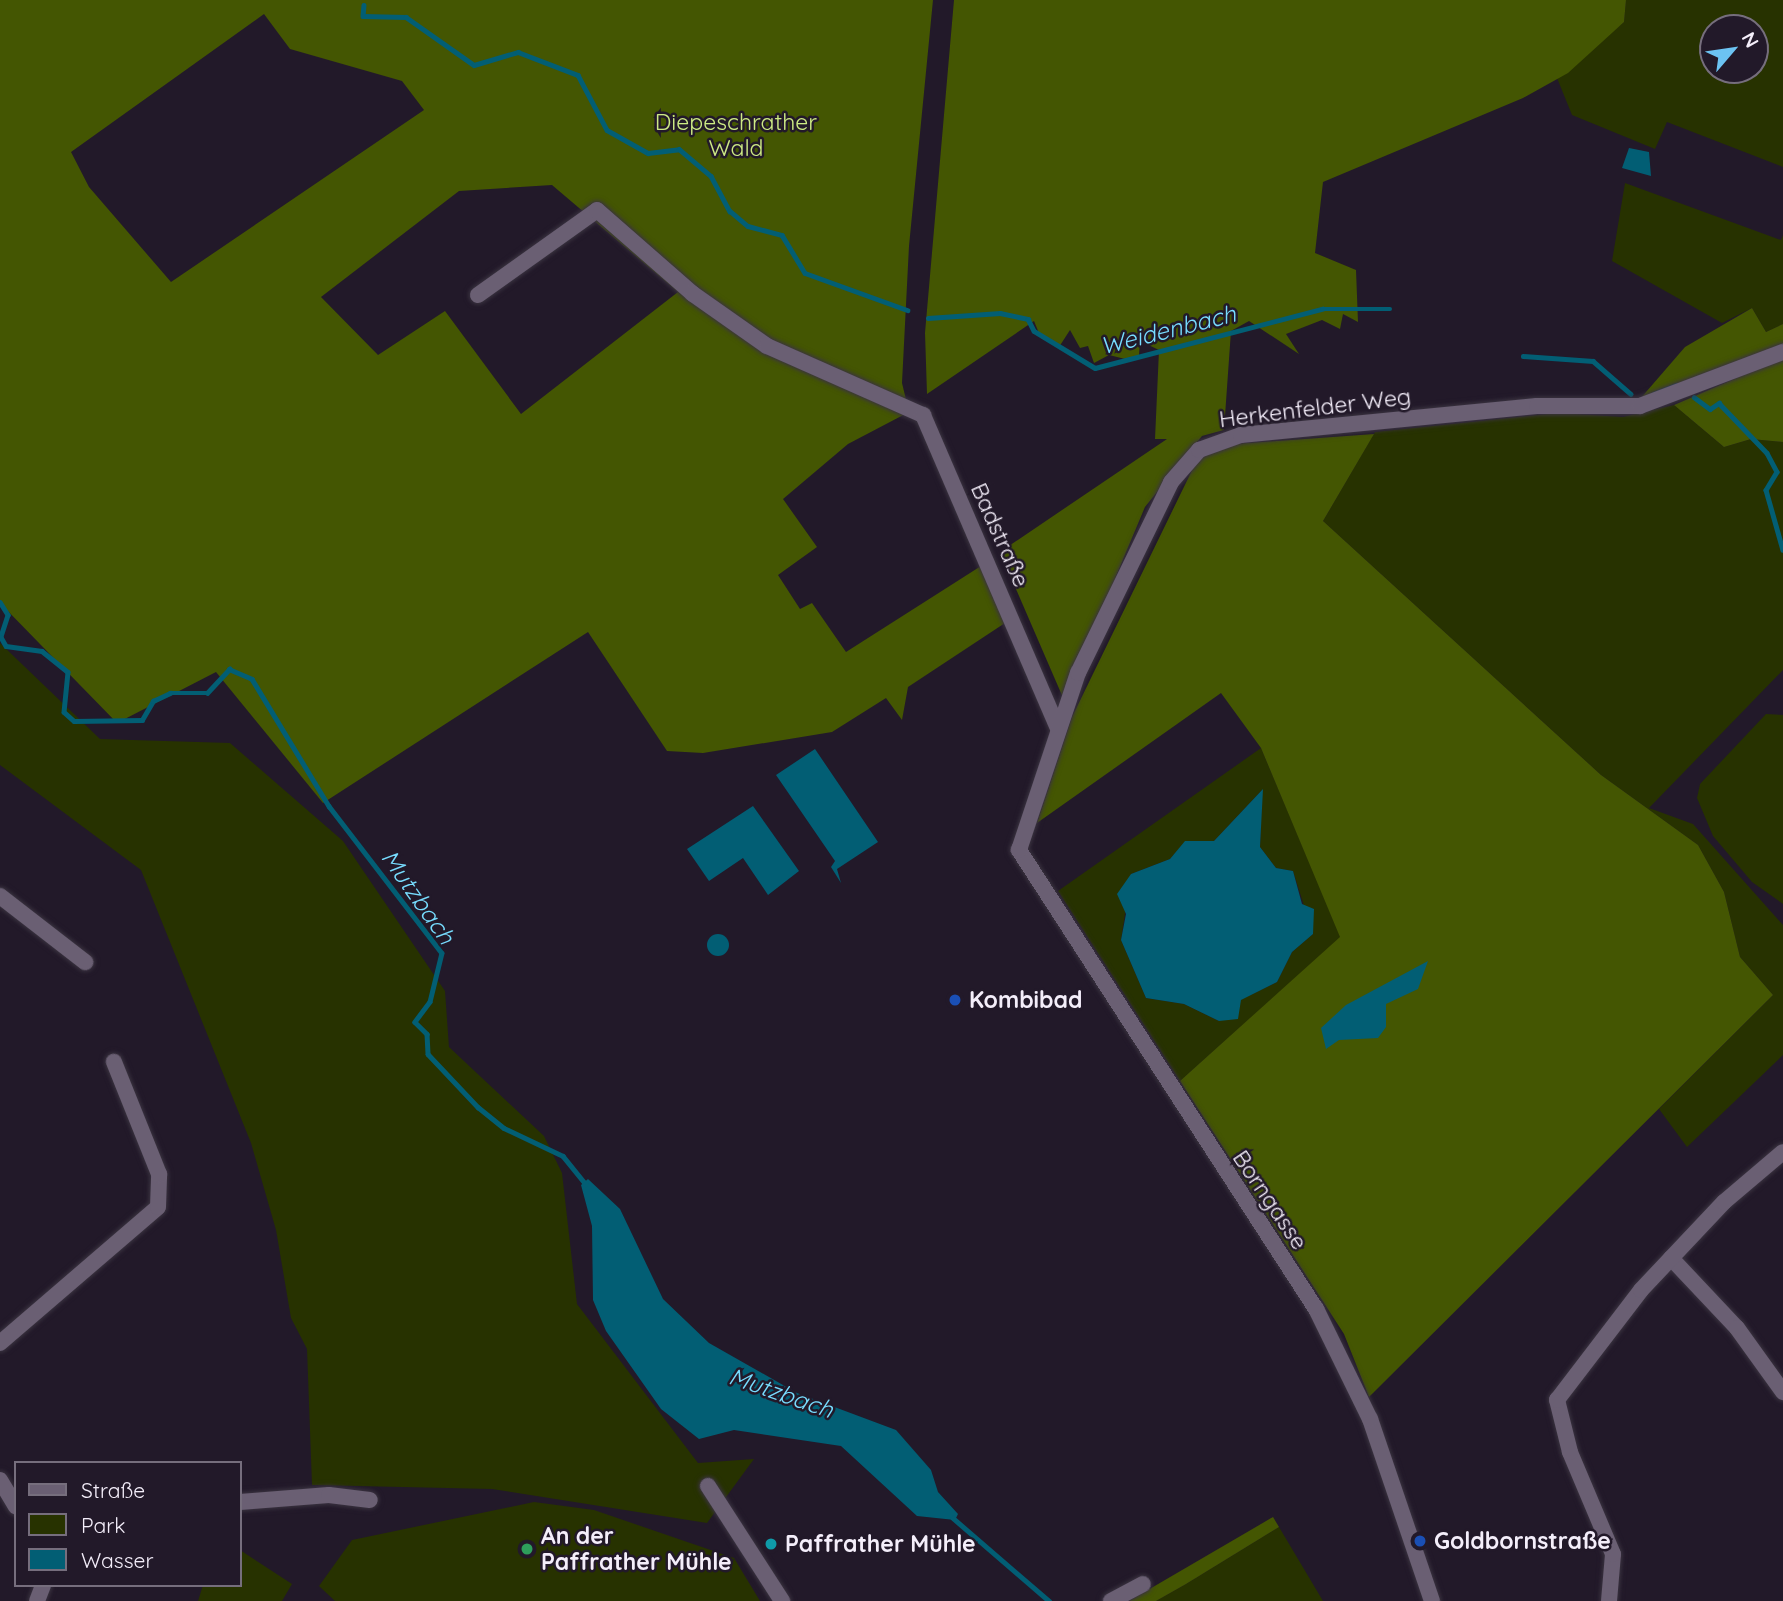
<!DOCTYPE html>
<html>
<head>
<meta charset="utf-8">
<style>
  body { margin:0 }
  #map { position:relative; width:1783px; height:1601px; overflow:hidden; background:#221929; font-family:Quicksand,sans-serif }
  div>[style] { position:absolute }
  .green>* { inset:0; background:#273200 }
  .forest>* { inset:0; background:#445602 }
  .water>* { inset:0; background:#025e74 }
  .round { border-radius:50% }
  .stream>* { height:4.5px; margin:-2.25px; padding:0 2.25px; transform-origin:2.25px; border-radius:2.25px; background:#025e74 }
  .roads { filter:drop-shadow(0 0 2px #3a3340) drop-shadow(0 0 2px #3a3340) }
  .street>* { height:16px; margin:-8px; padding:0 8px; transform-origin:8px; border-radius:8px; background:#6a5f73 }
  .dots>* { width:19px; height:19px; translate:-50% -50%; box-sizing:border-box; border:4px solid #221929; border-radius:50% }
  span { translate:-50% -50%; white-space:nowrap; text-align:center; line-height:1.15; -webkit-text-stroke:5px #221929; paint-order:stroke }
  .park-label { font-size:23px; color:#cdea84 }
  .street-label { font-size:23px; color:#f4eefa }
  .poi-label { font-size:23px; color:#f4eefa; font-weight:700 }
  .left { translate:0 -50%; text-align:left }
  .water-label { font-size:24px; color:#77dcfe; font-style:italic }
  .legend { position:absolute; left:14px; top:1461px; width:228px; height:126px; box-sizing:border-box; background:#221929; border:2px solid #766e7d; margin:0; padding:9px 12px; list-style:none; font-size:21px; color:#f4eefa }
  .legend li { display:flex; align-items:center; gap:14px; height:35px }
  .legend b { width:35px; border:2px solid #766e7d }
  .north { position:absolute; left:1699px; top:14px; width:70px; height:70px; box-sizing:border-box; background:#221929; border:2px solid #766e7d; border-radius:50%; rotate:61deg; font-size:19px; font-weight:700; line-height:28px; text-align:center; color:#f4eefa }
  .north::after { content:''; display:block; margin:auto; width:24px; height:32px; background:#6cc3f2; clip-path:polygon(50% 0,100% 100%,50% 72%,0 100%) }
</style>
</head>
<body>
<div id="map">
  <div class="green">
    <div style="clip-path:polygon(evenodd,1626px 0,1783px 0,1783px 167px,1667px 122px,1655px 149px,1572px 115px,1557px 78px,1624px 22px,1626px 0,1713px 28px,1755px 28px,1755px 70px,1713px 70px,1713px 28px)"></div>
    <div style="clip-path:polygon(1625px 183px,1781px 240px,1783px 235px,1783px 324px,1766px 332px,1752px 308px,1722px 323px,1612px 261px)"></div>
    <div style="clip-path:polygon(1674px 405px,1724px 447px,1751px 439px,1783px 442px,1783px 670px,1649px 808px,1693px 824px,1783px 925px,1783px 1055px,1687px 1147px,1659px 1109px,1773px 995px,1740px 957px,1724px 892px,1698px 845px,1601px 775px,1323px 521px,1375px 432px,1558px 413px,1623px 417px)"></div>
    <div style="clip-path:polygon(0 643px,100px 739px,230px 743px,343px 841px,445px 991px,449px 1047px,544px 1136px,562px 1173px,577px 1304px,698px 1463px,754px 1459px,707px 1523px,492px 1489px,312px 1485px,307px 1349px,291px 1318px,276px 1230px,251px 1143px,141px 870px,0 765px)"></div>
    <div style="clip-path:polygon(1766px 714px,1783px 715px,1783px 904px,1752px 882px,1713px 836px,1697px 798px,1700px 784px)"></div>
    <div style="clip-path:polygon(evenodd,1261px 748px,1341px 937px,1180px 1081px,1058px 891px,1261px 748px,1262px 790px,1260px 847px,1276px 868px,1293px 871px,1313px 934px,1292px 952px,1277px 982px,1240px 1000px,1219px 1021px,1184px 1004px,1146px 998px,1121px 940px,1131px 874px,1170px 859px,1185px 842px,1214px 841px,1262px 790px)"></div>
    <div style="clip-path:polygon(534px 1502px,594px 1510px,734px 1558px,760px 1601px,335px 1601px,319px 1586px,352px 1540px)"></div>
    <div style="clip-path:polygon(1279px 1527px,1323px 1601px,1156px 1601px,1186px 1584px)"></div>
    <div style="clip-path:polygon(240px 1550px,292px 1584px,282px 1601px,198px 1601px,203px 1585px,240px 1585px)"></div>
  </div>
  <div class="forest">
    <div style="clip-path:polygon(evenodd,0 0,933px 0,909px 246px,902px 383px,909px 412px,848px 444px,783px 499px,817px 547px,778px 575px,800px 609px,812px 603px,846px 652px,981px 566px,1005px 623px,908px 687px,902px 720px,886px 698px,832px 732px,703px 753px,667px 751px,588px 632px,323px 803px,216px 672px,117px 723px,0 603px,0 0,264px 14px,290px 49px,402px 81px,424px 110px,171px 282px,89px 187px,71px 152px,264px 14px,0 0,552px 185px,678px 292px,521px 414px,445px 311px,378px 355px,321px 297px,459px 191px,552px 185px)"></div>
    <div style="clip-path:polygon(954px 0,1626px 0,1624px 22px,1568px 73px,1523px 98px,1323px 182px,1315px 253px,1356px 270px,1358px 322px,1343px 314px,1340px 329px,1322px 320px,1286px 334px,1299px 354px,1249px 321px,1231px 331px,1224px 430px,1202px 436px,1145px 507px,1064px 700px,1000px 552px,1167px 439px,1155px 439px,1159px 350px,1140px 341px,1139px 355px,1129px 360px,1109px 355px,1094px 363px,1088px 346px,1080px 348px,1070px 330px,1059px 347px,1041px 338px,1034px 321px,927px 394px,925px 333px)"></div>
    <div style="clip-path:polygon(1752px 308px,1766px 332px,1783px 324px,1783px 346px,1640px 399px,1685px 347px)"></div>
    <div style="clip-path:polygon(1783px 358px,1783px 442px,1751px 439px,1724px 447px,1674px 405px)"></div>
    <div style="clip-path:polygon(1374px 434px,1323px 521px,1601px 775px,1698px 845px,1724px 892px,1740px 957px,1773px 995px,1369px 1397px,1344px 1334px,1180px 1081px,1340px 937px,1261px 748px,1221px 693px,1037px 823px,1072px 717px,1198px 458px,1219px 445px)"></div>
    <div style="clip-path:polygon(1273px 1517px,1279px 1527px,1186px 1584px,1156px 1601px,1129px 1601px)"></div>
  </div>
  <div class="water">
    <div style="clip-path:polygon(1629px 148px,1649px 152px,1651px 176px,1622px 168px)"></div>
    <div style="clip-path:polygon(815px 749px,878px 842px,837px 869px,841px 883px,831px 867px,835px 861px,776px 775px)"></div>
    <div style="clip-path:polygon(1263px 789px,1260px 847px,1276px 868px,1293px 871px,1302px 904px,1314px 909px,1313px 934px,1292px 952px,1277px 982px,1241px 1000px,1238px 1019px,1219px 1021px,1184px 1004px,1146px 998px,1121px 940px,1126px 914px,1117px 894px,1131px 874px,1170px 859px,1185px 841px,1214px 841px)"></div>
    <div style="clip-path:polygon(753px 806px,799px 871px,768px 895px,743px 858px,709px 881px,687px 849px)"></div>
    <div class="round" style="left:707px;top:934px;width:22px;height:22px"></div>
    <div style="clip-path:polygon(1428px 961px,1418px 989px,1386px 1004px,1386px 1027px,1378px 1038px,1339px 1040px,1326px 1049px,1321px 1028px,1346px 1005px)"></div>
    <div style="clip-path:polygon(588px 1179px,620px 1209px,663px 1299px,709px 1343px,797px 1393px,896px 1430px,931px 1470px,938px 1492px,958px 1514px,955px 1520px,917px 1516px,841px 1446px,734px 1430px,699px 1439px,661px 1409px,606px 1331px,593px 1300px,592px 1226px,581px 1185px)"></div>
  </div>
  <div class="stream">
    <div style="left:364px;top:5px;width:11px;rotate:95deg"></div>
    <div style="left:363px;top:16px;width:43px;rotate:1.3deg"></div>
    <div style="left:406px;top:17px;width:83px;rotate:35.2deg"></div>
    <div style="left:474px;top:65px;width:46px;rotate:-16.5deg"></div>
    <div style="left:518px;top:52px;width:64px;rotate:21deg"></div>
    <div style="left:578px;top:75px;width:62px;rotate:62.2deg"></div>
    <div style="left:607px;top:130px;width:47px;rotate:29.3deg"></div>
    <div style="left:648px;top:153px;width:31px;rotate:-7deg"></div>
    <div style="left:679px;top:149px;width:42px;rotate:40.2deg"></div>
    <div style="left:711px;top:176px;width:40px;rotate:62deg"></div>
    <div style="left:730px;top:211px;width:23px;rotate:40deg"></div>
    <div style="left:748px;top:226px;width:35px;rotate:15deg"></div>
    <div style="left:782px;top:235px;width:44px;rotate:58.8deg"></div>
    <div style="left:805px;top:273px;width:109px;rotate:19.9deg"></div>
    <div style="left:928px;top:318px;width:72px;rotate:-4deg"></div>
    <div style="left:1000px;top:313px;width:29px;rotate:12deg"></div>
    <div style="left:1028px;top:319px;width:13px;rotate:63deg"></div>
    <div style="left:1034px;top:331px;width:71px;rotate:31.2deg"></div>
    <div style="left:1095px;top:368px;width:235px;rotate:-14.6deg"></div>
    <div style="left:1322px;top:309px;width:68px"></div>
    <div style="left:1523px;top:356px;width:70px;rotate:4.1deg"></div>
    <div style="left:1593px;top:361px;width:50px;rotate:41deg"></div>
    <div style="left:1653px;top:394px;width:25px;rotate:-21deg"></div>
    <div style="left:1694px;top:397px;width:20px;rotate:37deg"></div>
    <div style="left:1710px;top:409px;width:11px;rotate:-34deg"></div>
    <div style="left:1719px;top:403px;width:69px;rotate:46.2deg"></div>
    <div style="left:1767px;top:453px;width:21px;rotate:62deg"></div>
    <div style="left:1777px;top:472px;width:21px;rotate:121deg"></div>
    <div style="left:1766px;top:490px;width:62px;rotate:74.2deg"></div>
    <div style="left:0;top:602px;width:15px;rotate:58deg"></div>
    <div style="left:8px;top:615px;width:23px;rotate:108deg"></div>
    <div style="left:1px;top:637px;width:10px;rotate:61deg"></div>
    <div style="left:6px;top:646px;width:36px;rotate:8deg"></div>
    <div style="left:42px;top:651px;width:33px;rotate:39deg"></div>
    <div style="left:68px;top:672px;width:40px;rotate:95.7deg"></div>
    <div style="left:64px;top:712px;width:13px;rotate:42deg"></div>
    <div style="left:74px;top:721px;width:68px;rotate:-0.8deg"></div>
    <div style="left:142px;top:720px;width:22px;rotate:-60deg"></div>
    <div style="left:153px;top:701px;width:19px;rotate:-25deg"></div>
    <div style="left:170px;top:693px;width:37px"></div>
    <div style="left:207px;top:693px;width:33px;rotate:-47deg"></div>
    <div style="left:229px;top:669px;width:25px;rotate:23deg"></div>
    <div style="left:252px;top:679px;width:149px;rotate:58.8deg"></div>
    <div style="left:329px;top:806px;width:185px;rotate:52.5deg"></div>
    <div style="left:442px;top:953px;width:50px;rotate:103.8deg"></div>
    <div style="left:430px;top:1002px;width:25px;rotate:127deg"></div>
    <div style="left:415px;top:1022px;width:17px;rotate:45deg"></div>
    <div style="left:427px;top:1034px;width:20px;rotate:87deg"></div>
    <div style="left:428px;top:1054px;width:73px;rotate:46.7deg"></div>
    <div style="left:478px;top:1107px;width:33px;rotate:39deg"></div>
    <div style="left:504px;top:1128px;width:65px;rotate:25.4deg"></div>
    <div style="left:563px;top:1156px;width:36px;rotate:51deg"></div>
    <div style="left:953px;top:1518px;width:127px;rotate:40.8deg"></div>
  </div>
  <div class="roads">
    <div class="street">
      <div style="left:478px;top:295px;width:146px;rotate:-35.5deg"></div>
      <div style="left:597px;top:210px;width:128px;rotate:41.2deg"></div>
      <div style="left:693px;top:294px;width:90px;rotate:35.1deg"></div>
      <div style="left:767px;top:346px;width:171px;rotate:23.9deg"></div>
      <div style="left:923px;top:415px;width:341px;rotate:66.7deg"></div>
      <div style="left:0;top:896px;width:108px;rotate:37.8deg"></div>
      <div style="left:1671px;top:1258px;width:96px;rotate:46.7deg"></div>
      <div style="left:1737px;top:1328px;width:79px;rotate:54.3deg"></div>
      <div style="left:0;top:1343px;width:208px;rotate:-40.7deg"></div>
      <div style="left:158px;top:1207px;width:33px;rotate:-88deg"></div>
      <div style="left:159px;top:1174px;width:121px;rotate:-111.9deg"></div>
      <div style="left:0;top:1480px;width:31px;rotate:59deg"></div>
      <div style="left:708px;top:1486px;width:137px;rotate:57.2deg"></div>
      <div style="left:240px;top:1502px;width:89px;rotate:-4.5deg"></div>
      <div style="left:329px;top:1495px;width:41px;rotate:7deg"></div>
      <div style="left:37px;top:1601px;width:17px;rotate:-69deg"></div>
      <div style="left:1111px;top:1601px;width:36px;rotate:-28deg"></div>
      <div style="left:1432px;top:1601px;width:192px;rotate:-108.8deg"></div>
      <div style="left:1370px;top:1419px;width:123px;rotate:-116.1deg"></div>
      <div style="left:1316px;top:1309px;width:547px;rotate:-122.91deg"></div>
      <div style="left:1019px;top:850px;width:187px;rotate:-71.6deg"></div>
      <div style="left:1078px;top:673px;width:212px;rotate:-64deg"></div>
      <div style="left:1171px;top:482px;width:43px;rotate:-48.8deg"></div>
      <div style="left:1199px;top:450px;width:45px;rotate:-19.7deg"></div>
      <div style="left:1241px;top:435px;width:297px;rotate:-5.6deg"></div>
      <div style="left:1537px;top:406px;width:103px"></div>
      <div style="left:1640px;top:406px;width:153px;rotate:-20.7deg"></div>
      <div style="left:1609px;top:1601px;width:47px;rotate:-85.1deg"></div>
      <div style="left:1613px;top:1554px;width:111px;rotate:-112.9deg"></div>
      <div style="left:1570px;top:1452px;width:54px;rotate:-104deg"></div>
      <div style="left:1557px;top:1400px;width:138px;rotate:-52.6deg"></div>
      <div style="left:1641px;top:1290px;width:121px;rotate:-46.7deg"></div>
      <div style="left:1724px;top:1202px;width:77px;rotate:-40.3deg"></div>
    </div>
  </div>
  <div class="dots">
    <div style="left:955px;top:1000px;background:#1a4fb4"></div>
    <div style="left:1420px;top:1541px;background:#1a4fb4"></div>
    <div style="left:771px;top:1544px;background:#0f9aa8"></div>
    <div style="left:527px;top:1549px;background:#2e9e5b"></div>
  </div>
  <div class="park-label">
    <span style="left:736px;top:135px">Diepeschrather<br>Wald</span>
  </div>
  <div class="street-label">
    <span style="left:1315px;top:408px;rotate:-7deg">Herkenfelder Weg</span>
    <span style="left:1000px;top:535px;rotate:66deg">Badstraße</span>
    <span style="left:1270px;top:1200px;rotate:56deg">Borngasse</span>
  </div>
  <div class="poi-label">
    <span class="left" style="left:969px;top:1000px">Kombibad</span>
    <span class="left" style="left:541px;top:1549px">An der<br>Paffrather Mühle</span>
    <span class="left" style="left:1434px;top:1541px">Goldbornstraße</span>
    <span class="left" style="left:785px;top:1544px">Paffrather Mühle</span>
  </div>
  <div class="water-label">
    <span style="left:1168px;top:330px;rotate:-14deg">Weidenbach</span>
    <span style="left:418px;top:897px;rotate:55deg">Mutzbach</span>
    <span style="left:781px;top:1393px;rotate:19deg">Mutzbach</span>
  </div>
  <ul class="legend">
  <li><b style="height:9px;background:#6a5f73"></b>Straße</li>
  <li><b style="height:19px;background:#273200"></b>Park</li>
  <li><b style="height:19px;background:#025e74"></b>Wasser</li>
  </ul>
  <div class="north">N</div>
</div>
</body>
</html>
